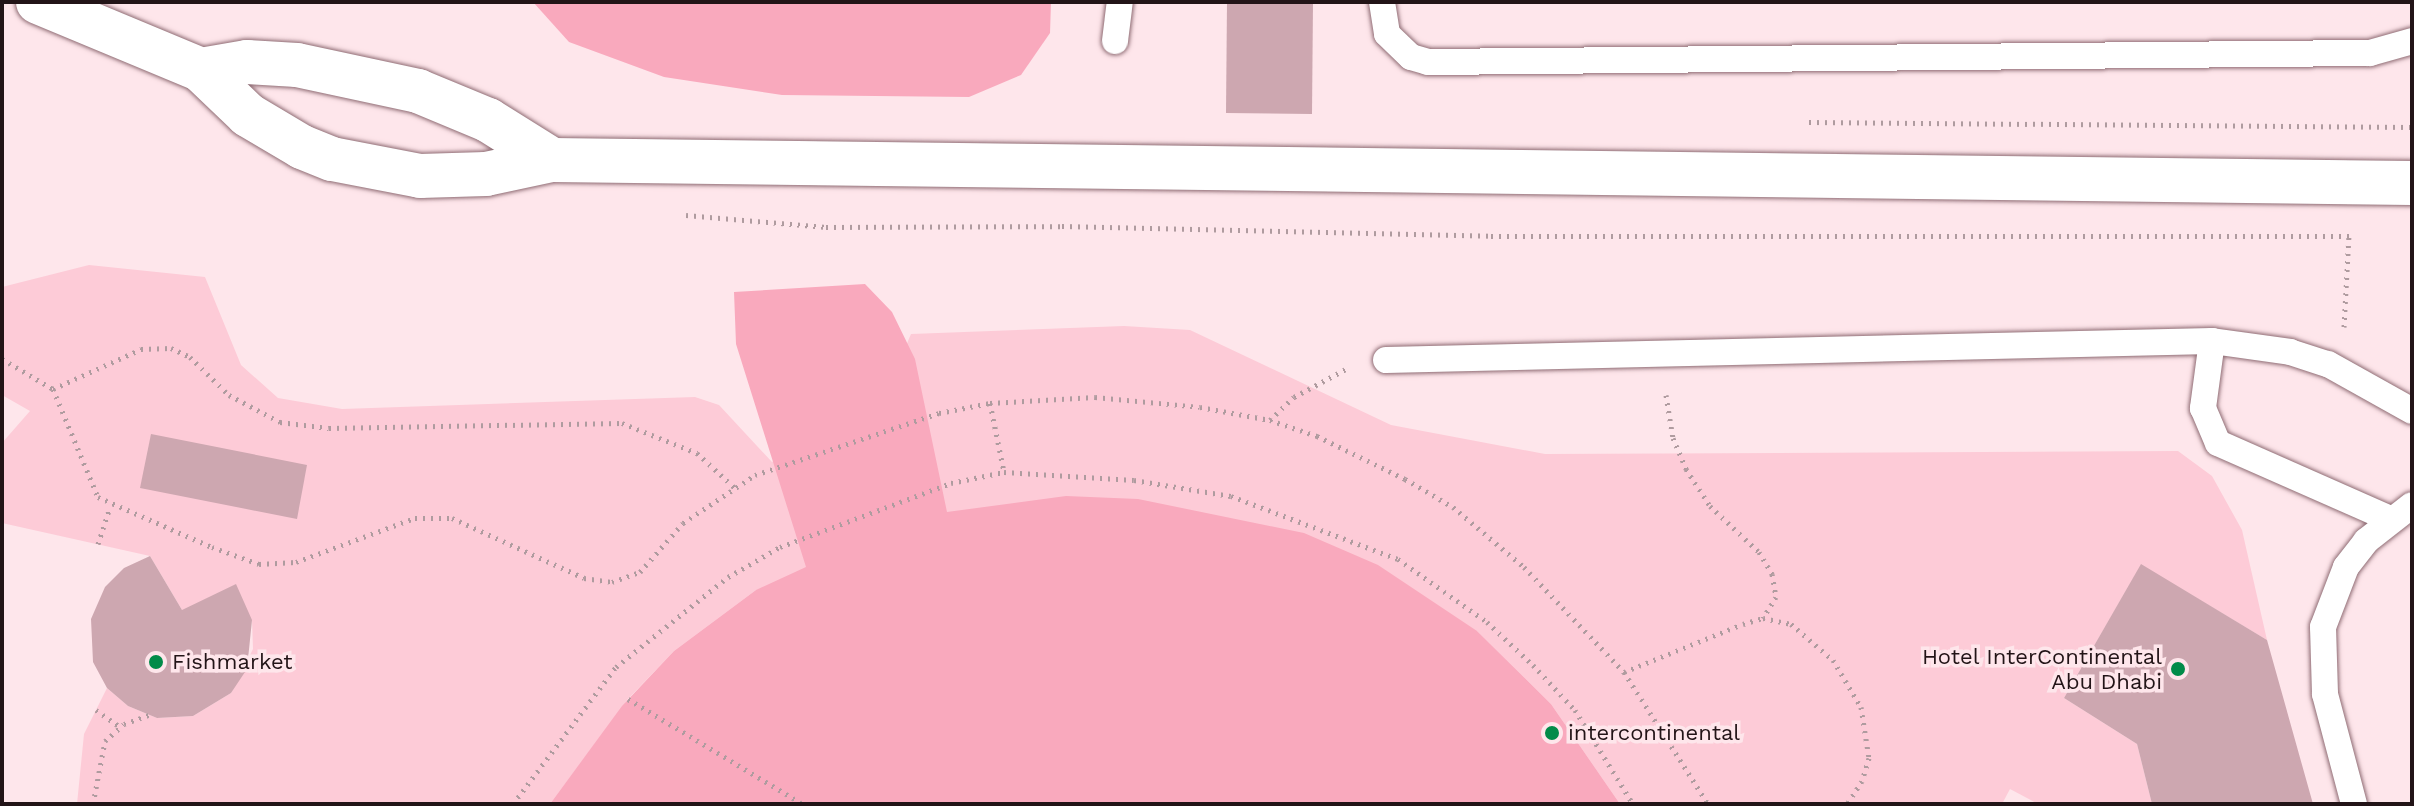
<!DOCTYPE html>
<html>
<head>
<meta charset="utf-8">
<style>
  body { margin:0 }
  #map { position:relative; width:2414px; height:806px; overflow:hidden; background:#fee6eb; font-family:"Work Sans",sans-serif }
  div>[style] { position:absolute }
  .green>* { inset:0; background:#fdcbd7 }
  .water>* { inset:0; background:#f9a9bd }
  .building>* { inset:0; background:#cda7b0 }
  .path>* { height:5px; margin-top:-2.5px; transform-origin:0; background:repeating-linear-gradient(90deg,#af9b9f 0 2px,transparent 0 8px) }
  .roads { filter:drop-shadow(0 0 2px #8f6c74) drop-shadow(0 0 2px #8f6c74) }
  .lane>* { height:26px; margin:-13px; padding:0 13px; transform-origin:13px; border-radius:13px; background:#fff }
  .secondary>* { height:44px; margin:-22px; padding:0 22px; transform-origin:22px; border-radius:22px; background:#fff }
  .dots>* { width:22px; height:22px; translate:-50% -50%; box-sizing:border-box; border:4px solid #fee6eb; border-radius:50% }
  span { translate:-50% -50%; white-space:nowrap; text-align:center; line-height:1.15; -webkit-text-stroke:7px #fee6eb; paint-order:stroke }
  .poi-label { font-size:22px; color:#221417 }
  .right { translate:-100% -50%; text-align:right }
  .left { translate:0 -50%; text-align:left }
  .frame { position:absolute; inset:0; border:4px solid #221417; pointer-events:none }
</style>
</head>
<body>
<div id="map">
  <div class="green">
    <div style="clip-path:polygon(89px 265px,205px 277px,241px 365px,278px 398px,342px 409px,695px 397px,719px 405px,772px 462px,893px 376px,911px 334px,1124px 326px,1190px 330px,1391px 425px,1545px 454px,2178px 451px,2212px 476px,2242px 530px,2267px 640px,2141px 565px,2064px 698px,2137px 744px,2152px 804px,2038px 804px,2010px 789px,2002px 804px,1620px 804px,1551px 704px,1477px 631px,756px 590px,674px 651px,628px 699px,550px 804px,77px 804px,84px 734px,107px 688px,128px 706px,157px 718px,193px 716px,231px 693px,253px 649px,252px 620px,182px 610px,150px 556px,2px 523px,2px 443px,30px 411px,2px 395px,2px 287px)"></div>
  </div>
  <div class="water">
    <div style="clip-path:polygon(533px 2px,1051px 2px,1050px 33px,1021px 75px,969px 97px,782px 95px,664px 77px,569px 42px)"></div>
    <div style="clip-path:polygon(865px 284px,892px 312px,915px 359px,947px 512px,1066px 496px,1138px 499px,1304px 533px,1378px 565px,1477px 631px,1551px 704px,1620px 804px,550px 804px,622px 706px,674px 651px,756px 590px,806px 567px,736px 344px,734px 292px)"></div>
  </div>
  <div class="building">
    <div style="clip-path:polygon(1227px 2px,1313px 2px,1312px 114px,1226px 113px)"></div>
    <div style="clip-path:polygon(151px 434px,307px 465px,297px 519px,140px 488px)"></div>
    <div style="clip-path:polygon(150px 556px,182px 610px,236px 584px,252px 620px,247px 669px,231px 693px,193px 716px,157px 718px,128px 706px,107px 688px,93px 662px,91px 619px,105px 587px,124px 568px)"></div>
    <div style="clip-path:polygon(2141px 564px,2267px 640px,2313px 804px,2152px 804px,2137px 744px,2064px 698px)"></div>
  </div>
  <div class="path">
    <div style="left:1809px;top:122px;width:603px;rotate:0.48deg"></div>
    <div style="left:686px;top:215px;width:141px;rotate:4.9deg"></div>
    <div style="left:826px;top:227px;width:236px;rotate:-0.2deg"></div>
    <div style="left:1062px;top:226px;width:429px;rotate:1.3deg"></div>
    <div style="left:1491px;top:236px;width:864px"></div>
    <div style="left:2344px;top:327px;width:91px;rotate:-86.9deg"></div>
    <div style="left:2px;top:359px;width:59px;rotate:30.5deg"></div>
    <div style="left:53px;top:389px;width:117px;rotate:67.4deg"></div>
    <div style="left:98px;top:497px;width:124px;rotate:23.7deg"></div>
    <div style="left:212px;top:547px;width:50px;rotate:19.9deg"></div>
    <div style="left:259px;top:564px;width:37px;rotate:-3deg"></div>
    <div style="left:296px;top:562px;width:127px;rotate:-20.3deg"></div>
    <div style="left:415px;top:518px;width:37px"></div>
    <div style="left:452px;top:518px;width:145px;rotate:24.4deg"></div>
    <div style="left:584px;top:578px;width:28px;rotate:8deg"></div>
    <div style="left:612px;top:582px;width:30px;rotate:-20deg"></div>
    <div style="left:640px;top:572px;width:65px;rotate:-48.7deg"></div>
    <div style="left:683px;top:523px;width:87px;rotate:-33.7deg"></div>
    <div style="left:755px;top:475px;width:194px;rotate:-18.6deg"></div>
    <div style="left:939px;top:413px;width:52px;rotate:-11.1deg"></div>
    <div style="left:990px;top:403px;width:105px;rotate:-3.3deg"></div>
    <div style="left:1095px;top:397px;width:105px;rotate:5.4deg"></div>
    <div style="left:1200px;top:407px;width:71px;rotate:10.5deg"></div>
    <div style="left:1270px;top:420px;width:50px;rotate:18.8deg"></div>
    <div style="left:1317px;top:436px;width:98px;rotate:26deg"></div>
    <div style="left:1405px;top:479px;width:56px;rotate:30.3deg"></div>
    <div style="left:1453px;top:507px;width:93px;rotate:40.2deg"></div>
    <div style="left:1524px;top:567px;width:145px;rotate:46.4deg"></div>
    <div style="left:1624px;top:672px;width:156px;rotate:57.5deg"></div>
    <div style="left:53px;top:389px;width:97px;rotate:-24.4deg"></div>
    <div style="left:141px;top:349px;width:30px;rotate:-2deg"></div>
    <div style="left:171px;top:348px;width:21px;rotate:25deg"></div>
    <div style="left:190px;top:357px;width:54px;rotate:44.3deg"></div>
    <div style="left:229px;top:395px;width:58px;rotate:27.9deg"></div>
    <div style="left:280px;top:422px;width:49px;rotate:7deg"></div>
    <div style="left:329px;top:428px;width:293px;rotate:-1deg"></div>
    <div style="left:622px;top:423px;width:81px;rotate:21.8deg"></div>
    <div style="left:697px;top:453px;width:53px;rotate:42.7deg"></div>
    <div style="left:1666px;top:395px;width:44px;rotate:80.8deg"></div>
    <div style="left:1673px;top:438px;width:34px;rotate:67deg"></div>
    <div style="left:1686px;top:469px;width:44px;rotate:57deg"></div>
    <div style="left:1710px;top:506px;width:67px;rotate:43.2deg"></div>
    <div style="left:1759px;top:552px;width:26px;rotate:59deg"></div>
    <div style="left:1772px;top:574px;width:23px;rotate:80deg"></div>
    <div style="left:1776px;top:597px;width:25px;rotate:122deg"></div>
    <div style="left:990px;top:403px;width:70px;rotate:78.5deg"></div>
    <div style="left:1270px;top:420px;width:33px;rotate:-44deg"></div>
    <div style="left:1294px;top:397px;width:59px;rotate:-28.3deg"></div>
    <div style="left:98px;top:544px;width:39px;rotate:-72deg"></div>
    <div style="left:1624px;top:672px;width:128px;rotate:-22deg"></div>
    <div style="left:1743px;top:624px;width:21px;rotate:-17deg"></div>
    <div style="left:1763px;top:618px;width:29px;rotate:12deg"></div>
    <div style="left:1791px;top:624px;width:55px;rotate:40.6deg"></div>
    <div style="left:1833px;top:660px;width:55px;rotate:59.2deg"></div>
    <div style="left:1861px;top:707px;width:52px;rotate:81.1deg"></div>
    <div style="left:1869px;top:758px;width:24px;rotate:107deg"></div>
    <div style="left:1862px;top:781px;width:27px;rotate:123deg"></div>
    <div style="left:628px;top:699px;width:204px;rotate:31deg"></div>
    <div style="left:96px;top:710px;width:29px;rotate:35deg"></div>
    <div style="left:93px;top:804px;width:64px;rotate:-79.2deg"></div>
    <div style="left:105px;top:741px;width:25px;rotate:-42deg"></div>
    <div style="left:124px;top:724px;width:27px;rotate:-20deg"></div>
    <div style="left:513px;top:804px;width:171px;rotate:-53.1deg"></div>
    <div style="left:616px;top:667px;width:144px;rotate:-38.8deg"></div>
    <div style="left:728px;top:577px;width:60px;rotate:-30deg"></div>
    <div style="left:780px;top:547px;width:183px;rotate:-20.5deg"></div>
    <div style="left:951px;top:483px;width:54px;rotate:-11.7deg"></div>
    <div style="left:1004px;top:472px;width:130px;rotate:3.5deg"></div>
    <div style="left:1134px;top:480px;width:98px;rotate:9.4deg"></div>
    <div style="left:1231px;top:496px;width:178px;rotate:20.7deg"></div>
    <div style="left:1398px;top:559px;width:109px;rotate:35.3deg"></div>
    <div style="left:1487px;top:622px;width:63px;rotate:43.1deg"></div>
    <div style="left:1533px;top:665px;width:62px;rotate:47deg"></div>
    <div style="left:1575px;top:710px;width:110px;rotate:58.3deg"></div>
  </div>
  <div class="roads">
    <div class="lane">
      <div style="left:1382px;top:2px;width:32px;rotate:81deg"></div>
      <div style="left:1387px;top:34px;width:33px;rotate:44deg"></div>
      <div style="left:1411px;top:57px;width:18px;rotate:16deg"></div>
      <div style="left:1428px;top:62px;width:942px;rotate:-0.55deg"></div>
      <div style="left:2370px;top:53px;width:44px;rotate:-15.9deg"></div>
      <div style="left:1115px;top:41px;width:39px;rotate:-83deg"></div>
      <div style="left:2212px;top:341px;width:68px;rotate:97.7deg"></div>
      <div style="left:2203px;top:408px;width:38px;rotate:67deg"></div>
      <div style="left:2218px;top:443px;width:188px;rotate:23.8deg"></div>
      <div style="left:1386px;top:360px;width:826px;rotate:-1.32deg"></div>
      <div style="left:2212px;top:341px;width:79px;rotate:8deg"></div>
      <div style="left:2290px;top:352px;width:40px;rotate:18deg"></div>
      <div style="left:2328px;top:364px;width:96px;rotate:29.2deg"></div>
      <div style="left:2354px;top:804px;width:114px;rotate:-104.8deg"></div>
      <div style="left:2325px;top:694px;width:67px;rotate:-91.7deg"></div>
      <div style="left:2323px;top:627px;width:64px;rotate:-69deg"></div>
      <div style="left:2346px;top:567px;width:33px;rotate:-52deg"></div>
      <div style="left:2366px;top:541px;width:58px;rotate:-38deg"></div>
    </div>
    <div class="secondary">
      <div style="left:38px;top:2px;width:177px;rotate:22.6deg"></div>
      <div style="left:201px;top:70px;width:65px;rotate:43.8deg"></div>
      <div style="left:248px;top:115px;width:63px;rotate:30.7deg"></div>
      <div style="left:302px;top:147px;width:32px;rotate:22deg"></div>
      <div style="left:332px;top:159px;width:90px;rotate:10.9deg"></div>
      <div style="left:420px;top:176px;width:66px;rotate:-1.7deg"></div>
      <div style="left:486px;top:174px;width:67px;rotate:-12deg"></div>
      <div style="left:552px;top:160px;width:1860px;rotate:0.71deg"></div>
      <div style="left:201px;top:70px;width:47px;rotate:-9.9deg"></div>
      <div style="left:247px;top:62px;width:50px;rotate:3.4deg"></div>
      <div style="left:297px;top:65px;width:124px;rotate:12.1deg"></div>
      <div style="left:418px;top:91px;width:76px;rotate:22.5deg"></div>
      <div style="left:488px;top:120px;width:75px;rotate:32deg"></div>
    </div>
  </div>
  <div class="dots">
    <div style="left:156px;top:662px;background:#028b49"></div>
    <div style="left:2178px;top:669px;background:#028b49"></div>
    <div style="left:1552px;top:733px;background:#028b49"></div>
  </div>
  <div class="poi-label">
    <span class="right" style="left:2162px;top:669px">Hotel InterContinental<br>Abu Dhabi</span>
    <span class="left" style="left:172px;top:662px">Fishmarket</span>
    <span class="left" style="left:1568px;top:733px">intercontinental</span>
  </div>
  <div class="frame"></div>
</div>
</body>
</html>
